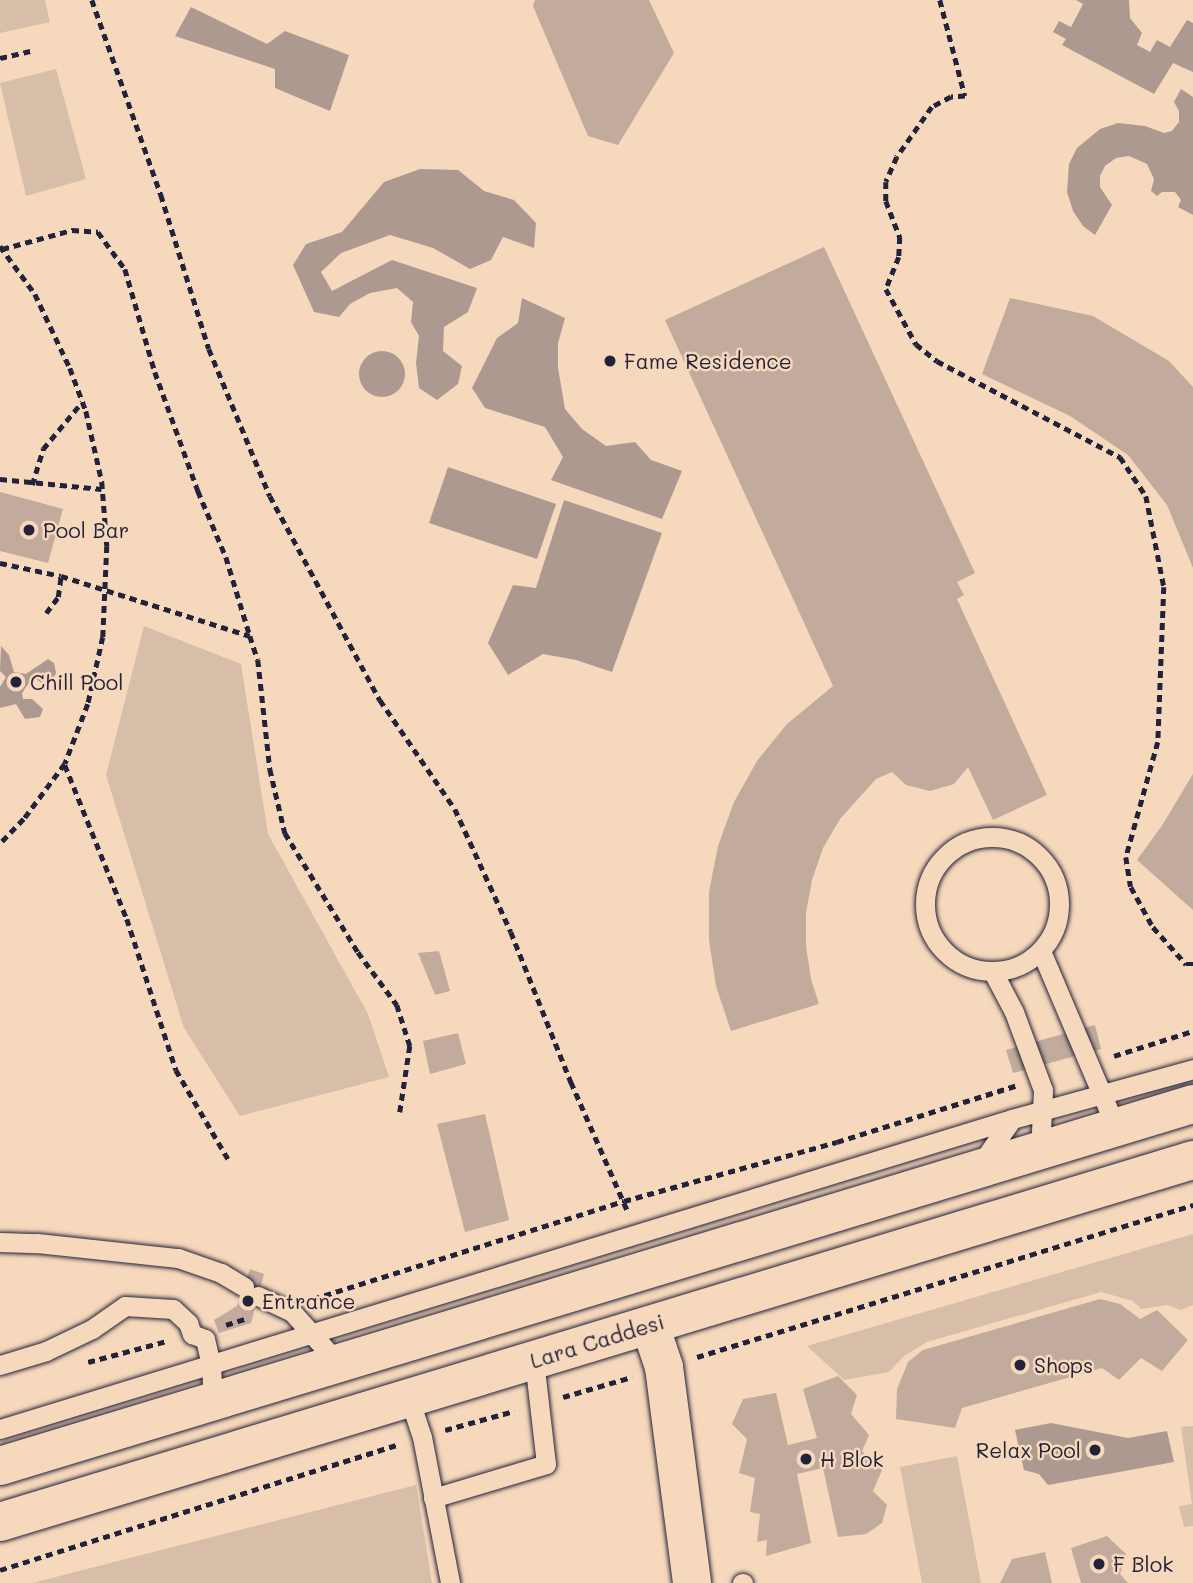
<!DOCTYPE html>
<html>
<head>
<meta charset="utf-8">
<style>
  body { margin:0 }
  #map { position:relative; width:1193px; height:1583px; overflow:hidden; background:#f6d8bc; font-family:Mali,sans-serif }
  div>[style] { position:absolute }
  .green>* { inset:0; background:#d7bea9 }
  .water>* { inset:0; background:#ad9990 }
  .round { border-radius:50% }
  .building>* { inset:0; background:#c2ab9c }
  .path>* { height:4.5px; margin-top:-2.25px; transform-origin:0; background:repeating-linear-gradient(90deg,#22223b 0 7px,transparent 0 12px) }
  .roads { filter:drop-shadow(0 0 2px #22223b) drop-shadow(0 0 2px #22223b) }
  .service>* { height:19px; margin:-9.5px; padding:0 9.5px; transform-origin:9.5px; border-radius:9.5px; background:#f6d8bc }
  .service>.ring { margin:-9.5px; padding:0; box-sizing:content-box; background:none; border:19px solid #f6d8bc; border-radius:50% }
  .minor>* { height:38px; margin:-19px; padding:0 19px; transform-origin:19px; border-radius:19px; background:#f6d8bc }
  .primary>* { height:38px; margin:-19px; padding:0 19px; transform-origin:19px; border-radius:19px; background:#f6d8bc }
  .dots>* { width:19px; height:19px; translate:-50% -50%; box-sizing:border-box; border:4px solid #f6d8bc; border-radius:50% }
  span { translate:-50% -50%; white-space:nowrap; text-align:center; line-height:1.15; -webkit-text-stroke:5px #f6d8bc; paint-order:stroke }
  .poi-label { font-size:21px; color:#22223b }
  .left { translate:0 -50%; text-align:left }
  .right { translate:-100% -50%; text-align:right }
  .street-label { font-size:21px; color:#22223b }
</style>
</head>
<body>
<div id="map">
  <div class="green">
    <div style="clip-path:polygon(0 0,45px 0,50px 22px,0 33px)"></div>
    <div style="clip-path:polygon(56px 69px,86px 179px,26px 196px,0 83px)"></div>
    <div style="clip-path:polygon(144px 626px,241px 664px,268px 834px,368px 1014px,389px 1077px,240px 1116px,184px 1028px,106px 775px)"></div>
    <div style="clip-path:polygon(1193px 1234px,1193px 1305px,1181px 1310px,1167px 1305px,1141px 1309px,1133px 1301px,1101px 1292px,927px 1342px,904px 1356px,889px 1372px,844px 1380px,807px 1346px)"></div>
    <div style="clip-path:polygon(1193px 1426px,1193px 1526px,1184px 1527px,1179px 1506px,1192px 1504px,1181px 1427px)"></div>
    <div style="clip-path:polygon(957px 1456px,981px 1583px,922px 1583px,900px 1467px)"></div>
    <div style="clip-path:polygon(416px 1485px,432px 1583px,32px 1583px)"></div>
  </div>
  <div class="water">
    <div style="clip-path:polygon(1076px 0,1129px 0,1130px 18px,1142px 33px,1137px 45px,1150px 52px,1157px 40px,1170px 47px,1187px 20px,1193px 23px,1193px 72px,1173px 63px,1154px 94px,1062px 45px,1066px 39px,1053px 32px,1059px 21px,1071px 27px,1083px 4px)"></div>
    <div style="clip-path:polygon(191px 7px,267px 44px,285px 31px,349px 55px,330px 111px,275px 88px,275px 69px,175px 36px)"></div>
    <div style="clip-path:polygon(1181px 89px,1193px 97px,1193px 215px,1178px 207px,1181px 200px,1175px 192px,1162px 192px,1157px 196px,1151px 191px,1154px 179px,1147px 164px,1129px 156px,1116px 158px,1105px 166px,1100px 176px,1100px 187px,1112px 205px,1095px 235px,1083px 226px,1073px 211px,1067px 192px,1069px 164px,1077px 148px,1100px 129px,1118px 123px,1145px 126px,1164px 133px,1172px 131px,1179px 122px,1179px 111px,1174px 102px)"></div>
    <div style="clip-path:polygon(420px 169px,458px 170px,484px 191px,514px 200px,536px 223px,534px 248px,503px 237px,491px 260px,470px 269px,433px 248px,390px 235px,341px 253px,321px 272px,332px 291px,392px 260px,477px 288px,468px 312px,444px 327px,443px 351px,462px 366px,458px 384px,437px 400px,419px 388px,416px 363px,419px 336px,411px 322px,413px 302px,397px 288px,370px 293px,350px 304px,339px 317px,314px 312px,293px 265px,306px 244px,342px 232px,384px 182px)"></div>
    <div style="clip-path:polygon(522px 298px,565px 318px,558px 343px,558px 368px,565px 409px,582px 429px,606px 446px,635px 442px,651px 460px,682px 471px,662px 519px,551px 480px,563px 457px,545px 427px,485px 408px,472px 388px,497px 338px,518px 323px)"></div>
    <div class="round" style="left:359px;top:351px;width:46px;height:46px"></div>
    <div style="clip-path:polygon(448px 467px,556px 504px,537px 559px,429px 523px)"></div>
    <div style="clip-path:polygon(564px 500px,662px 533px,612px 672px,576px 660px,543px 654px,508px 675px,488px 643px,513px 585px,536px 588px)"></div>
    <div style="clip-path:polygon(1px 646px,9px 655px,14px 672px,26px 674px,48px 659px,54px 663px,56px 673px,52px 681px,43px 684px,33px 677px,22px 693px,23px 699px,32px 699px,43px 709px,40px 717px,25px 719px,16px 704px,0 708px,0 687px,6px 677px,0 671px)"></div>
    <div style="clip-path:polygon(1051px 1423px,1128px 1438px,1167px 1431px,1174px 1462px,1048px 1485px,1039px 1474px,1024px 1470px,1015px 1430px)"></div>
  </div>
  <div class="building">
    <div style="clip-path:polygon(535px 0,649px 0,674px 53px,618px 145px,588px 136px,533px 6px)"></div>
    <div style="clip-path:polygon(824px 247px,975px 573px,957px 582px,964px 595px,957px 599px,1047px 795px,993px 820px,968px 767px,954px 784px,930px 791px,906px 785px,892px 772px,876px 779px,840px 819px,823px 848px,812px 880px,806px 913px,806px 946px,811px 979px,819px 1004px,731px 1031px,716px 986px,709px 940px,709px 892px,718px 846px,734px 802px,757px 761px,787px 724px,833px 686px,665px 320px)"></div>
    <div style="clip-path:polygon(1010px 298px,1093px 316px,1169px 361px,1193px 387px,1193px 568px,1167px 505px,1128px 455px,1070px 416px,982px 374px)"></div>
    <div style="clip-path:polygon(0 492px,63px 509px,48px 563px,0 551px)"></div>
    <div style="clip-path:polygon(1193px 774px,1193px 910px,1137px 860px,1163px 824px)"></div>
    <div style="clip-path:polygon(439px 951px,450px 991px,435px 995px,418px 953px)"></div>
    <div style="clip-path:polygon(1095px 1025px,1101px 1049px,1013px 1073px,1006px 1050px)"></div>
    <div style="clip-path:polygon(458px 1033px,466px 1064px,430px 1074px,423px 1041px)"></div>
    <div style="clip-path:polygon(485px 1114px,509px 1220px,465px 1232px,437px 1124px)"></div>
    <div style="clip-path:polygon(250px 1269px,264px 1274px,251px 1323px,219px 1333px,214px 1320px,237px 1306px)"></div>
    <div style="clip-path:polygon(1100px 1299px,1120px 1304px,1140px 1319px,1157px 1310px,1188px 1340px,1162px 1371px,1141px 1358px,1119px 1380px,1102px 1368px,962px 1408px,955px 1428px,896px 1419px,897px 1389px,908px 1362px,923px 1350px)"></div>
    <div style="clip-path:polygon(838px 1376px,857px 1395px,851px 1414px,869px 1435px,862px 1451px,882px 1470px,873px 1491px,887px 1505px,882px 1523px,866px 1534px,838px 1537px,823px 1468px,797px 1474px,811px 1543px,766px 1556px,767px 1540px,757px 1542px,760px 1514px,750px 1512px,755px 1478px,739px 1473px,747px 1439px,732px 1424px,743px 1399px,776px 1393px,788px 1445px,817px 1438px,803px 1389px)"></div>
    <div style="clip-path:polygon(1107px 1536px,1126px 1554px,1120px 1574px,1128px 1583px,1081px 1583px,1071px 1548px)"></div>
    <div style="clip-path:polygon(1045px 1552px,1052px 1583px,1000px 1583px,1012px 1559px)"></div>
  </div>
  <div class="path">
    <div style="left:92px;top:0;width:207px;rotate:70.5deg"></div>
    <div style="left:161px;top:195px;width:161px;rotate:72.7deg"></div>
    <div style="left:209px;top:349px;width:159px;rotate:67.5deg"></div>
    <div style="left:270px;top:496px;width:232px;rotate:61.7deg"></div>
    <div style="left:380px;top:700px;width:132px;rotate:55.5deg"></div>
    <div style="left:455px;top:809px;width:135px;rotate:65.5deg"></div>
    <div style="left:511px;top:932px;width:162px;rotate:68.2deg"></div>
    <div style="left:571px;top:1082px;width:142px;rotate:66.3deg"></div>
    <div style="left:940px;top:0;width:99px;rotate:75.4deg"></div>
    <div style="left:965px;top:96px;width:14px;rotate:176deg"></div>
    <div style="left:951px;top:97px;width:21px;rotate:152deg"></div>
    <div style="left:932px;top:107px;width:61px;rotate:125deg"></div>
    <div style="left:897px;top:157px;width:27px;rotate:114deg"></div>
    <div style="left:886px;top:182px;width:19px;rotate:90deg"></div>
    <div style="left:886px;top:201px;width:39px;rotate:69deg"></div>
    <div style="left:900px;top:237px;width:20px;rotate:93deg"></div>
    <div style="left:899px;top:257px;width:35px;rotate:112deg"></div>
    <div style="left:886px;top:289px;width:63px;rotate:61.4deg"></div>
    <div style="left:916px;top:344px;width:27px;rotate:39deg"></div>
    <div style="left:937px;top:361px;width:207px;rotate:27.7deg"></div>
    <div style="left:1120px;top:457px;width:47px;rotate:56.3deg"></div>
    <div style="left:1146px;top:496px;width:93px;rotate:78.8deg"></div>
    <div style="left:1164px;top:587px;width:155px;rotate:92.2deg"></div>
    <div style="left:1158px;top:742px;width:119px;rotate:105.5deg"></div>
    <div style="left:1126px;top:857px;width:30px;rotate:81deg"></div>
    <div style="left:1131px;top:887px;width:46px;rotate:61.2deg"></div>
    <div style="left:1153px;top:927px;width:50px;rotate:48.3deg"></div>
    <div style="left:1186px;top:964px;width:7px"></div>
    <div style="left:0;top:58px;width:31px;rotate:-13deg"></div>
    <div style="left:0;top:246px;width:59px;rotate:53.9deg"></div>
    <div style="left:35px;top:294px;width:82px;rotate:64.7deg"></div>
    <div style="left:70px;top:368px;width:46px;rotate:69.6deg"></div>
    <div style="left:86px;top:411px;width:73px;rotate:77.3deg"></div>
    <div style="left:102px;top:482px;width:64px;rotate:85.5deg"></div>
    <div style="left:107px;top:546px;width:91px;rotate:92.5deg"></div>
    <div style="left:103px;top:637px;width:69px;rotate:102.6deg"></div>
    <div style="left:88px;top:704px;width:64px;rotate:111deg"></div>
    <div style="left:65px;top:764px;width:69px;rotate:126.7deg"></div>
    <div style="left:24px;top:819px;width:35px;rotate:134deg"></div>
    <div style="left:2px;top:249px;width:73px;rotate:-15.2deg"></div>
    <div style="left:72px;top:230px;width:26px;rotate:4deg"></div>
    <div style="left:98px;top:232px;width:46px;rotate:53.9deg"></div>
    <div style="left:125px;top:269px;width:107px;rotate:73.8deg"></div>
    <div style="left:155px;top:372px;width:127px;rotate:70.1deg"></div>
    <div style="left:198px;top:491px;width:72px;rotate:67deg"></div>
    <div style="left:226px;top:557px;width:83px;rotate:73.1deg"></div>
    <div style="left:0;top:479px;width:102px;rotate:5.6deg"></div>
    <div style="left:32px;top:485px;width:38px;rotate:-73deg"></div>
    <div style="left:43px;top:449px;width:61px;rotate:-50.3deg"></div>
    <div style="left:0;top:563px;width:62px;rotate:12deg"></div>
    <div style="left:46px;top:613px;width:20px;rotate:-53deg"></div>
    <div style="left:58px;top:597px;width:21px;rotate:-82deg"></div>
    <div style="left:61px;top:576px;width:198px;rotate:17.6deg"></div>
    <div style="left:250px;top:636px;width:25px;rotate:72deg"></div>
    <div style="left:258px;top:660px;width:110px;rotate:83.7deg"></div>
    <div style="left:270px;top:769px;width:66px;rotate:76.8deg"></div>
    <div style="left:285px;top:833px;width:140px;rotate:58.5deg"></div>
    <div style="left:358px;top:952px;width:66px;rotate:53.7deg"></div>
    <div style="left:397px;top:1005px;width:43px;rotate:72.4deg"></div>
    <div style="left:410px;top:1046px;width:67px;rotate:98.6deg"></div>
    <div style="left:65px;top:765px;width:166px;rotate:68.1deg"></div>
    <div style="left:127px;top:919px;width:159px;rotate:72deg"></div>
    <div style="left:176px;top:1070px;width:107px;rotate:59.6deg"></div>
    <div style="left:1114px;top:1056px;width:83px;rotate:-17.6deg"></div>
    <div style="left:313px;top:1299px;width:326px;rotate:-17.5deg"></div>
    <div style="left:624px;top:1201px;width:221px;rotate:-15.5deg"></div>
    <div style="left:837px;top:1142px;width:187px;rotate:-17.5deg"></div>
    <div style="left:226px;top:1325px;width:23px;rotate:-18deg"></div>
    <div style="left:697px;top:1357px;width:519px;rotate:-17.04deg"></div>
    <div style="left:88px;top:1362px;width:82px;rotate:-14.9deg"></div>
    <div style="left:563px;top:1397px;width:72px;rotate:-16.2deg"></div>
    <div style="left:445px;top:1430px;width:72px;rotate:-15.4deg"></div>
    <div style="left:0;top:1570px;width:419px;rotate:-17.5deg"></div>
  </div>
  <div class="roads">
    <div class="service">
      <div class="ring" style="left:925px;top:837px;width:115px;height:115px"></div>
      <div style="left:1041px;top:951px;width:192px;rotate:67deg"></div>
      <div style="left:993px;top:972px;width:45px;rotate:62.3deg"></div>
      <div style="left:1014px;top:1012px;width:83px;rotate:69.6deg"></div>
      <div style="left:1043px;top:1090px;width:61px;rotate:92.8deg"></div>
      <div style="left:980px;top:1165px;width:56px;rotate:-55.2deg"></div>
      <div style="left:1012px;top:1119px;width:188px;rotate:-15.4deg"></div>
      <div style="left:0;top:1242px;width:37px;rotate:2deg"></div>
      <div style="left:37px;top:1243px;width:142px;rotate:6.1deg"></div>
      <div style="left:178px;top:1258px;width:46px;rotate:19.2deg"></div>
      <div style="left:221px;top:1273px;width:27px;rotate:31deg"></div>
      <div style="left:258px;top:1296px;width:38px;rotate:25deg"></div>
      <div style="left:292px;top:1312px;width:69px;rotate:48deg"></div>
      <div style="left:0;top:1365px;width:48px;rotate:-16.9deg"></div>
      <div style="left:46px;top:1351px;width:51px;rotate:-25.6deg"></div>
      <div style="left:92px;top:1329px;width:40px;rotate:-34.9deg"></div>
      <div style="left:125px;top:1306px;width:48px;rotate:3.6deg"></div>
      <div style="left:173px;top:1309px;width:21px;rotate:43deg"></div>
      <div style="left:188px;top:1323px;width:12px;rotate:70deg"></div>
      <div style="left:192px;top:1334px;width:14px;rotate:21deg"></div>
      <div style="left:205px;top:1339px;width:27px;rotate:77deg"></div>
      <div style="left:211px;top:1365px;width:36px;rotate:87deg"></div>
      <div style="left:409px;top:1398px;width:41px;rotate:71.6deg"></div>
      <div style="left:422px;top:1437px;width:149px;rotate:79.1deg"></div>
      <div style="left:0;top:1429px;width:1058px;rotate:-17.03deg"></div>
      <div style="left:433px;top:1498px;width:118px;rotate:-16.7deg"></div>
      <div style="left:546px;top:1464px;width:105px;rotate:-96.6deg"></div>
      <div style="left:742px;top:1583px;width:1px"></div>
    </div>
    <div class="minor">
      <div style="left:650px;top:1325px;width:44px;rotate:71.6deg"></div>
      <div style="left:664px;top:1367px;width:218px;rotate:82.6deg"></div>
    </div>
    <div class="primary">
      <div style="left:0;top:1466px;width:1247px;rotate:-16.88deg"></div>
      <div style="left:0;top:1522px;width:1247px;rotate:-16.88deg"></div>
    </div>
  </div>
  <div class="dots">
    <div style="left:610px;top:361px;background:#22223b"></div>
    <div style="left:29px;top:530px;background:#22223b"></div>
    <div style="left:16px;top:682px;background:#22223b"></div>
    <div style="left:248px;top:1301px;background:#22223b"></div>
    <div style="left:1020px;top:1365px;background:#22223b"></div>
    <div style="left:1095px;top:1450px;background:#22223b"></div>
    <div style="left:806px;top:1459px;background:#22223b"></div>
    <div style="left:1099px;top:1564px;background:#22223b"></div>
  </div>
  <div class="poi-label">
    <span class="left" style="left:624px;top:361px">Fame Residence</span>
    <span class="left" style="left:43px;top:530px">Pool Bar</span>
    <span class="left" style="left:30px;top:682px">Chill Pool</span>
    <span class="left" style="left:262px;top:1301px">Entrance</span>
    <span class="left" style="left:1034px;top:1365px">Shops</span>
    <span class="right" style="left:1081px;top:1450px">Relax Pool</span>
    <span class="left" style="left:820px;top:1459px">H Blok</span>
    <span class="left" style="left:1113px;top:1564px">F Blok</span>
  </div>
  <div class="street-label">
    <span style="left:597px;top:1341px;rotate:-17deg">Lara Caddesi</span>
  </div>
</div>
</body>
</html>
